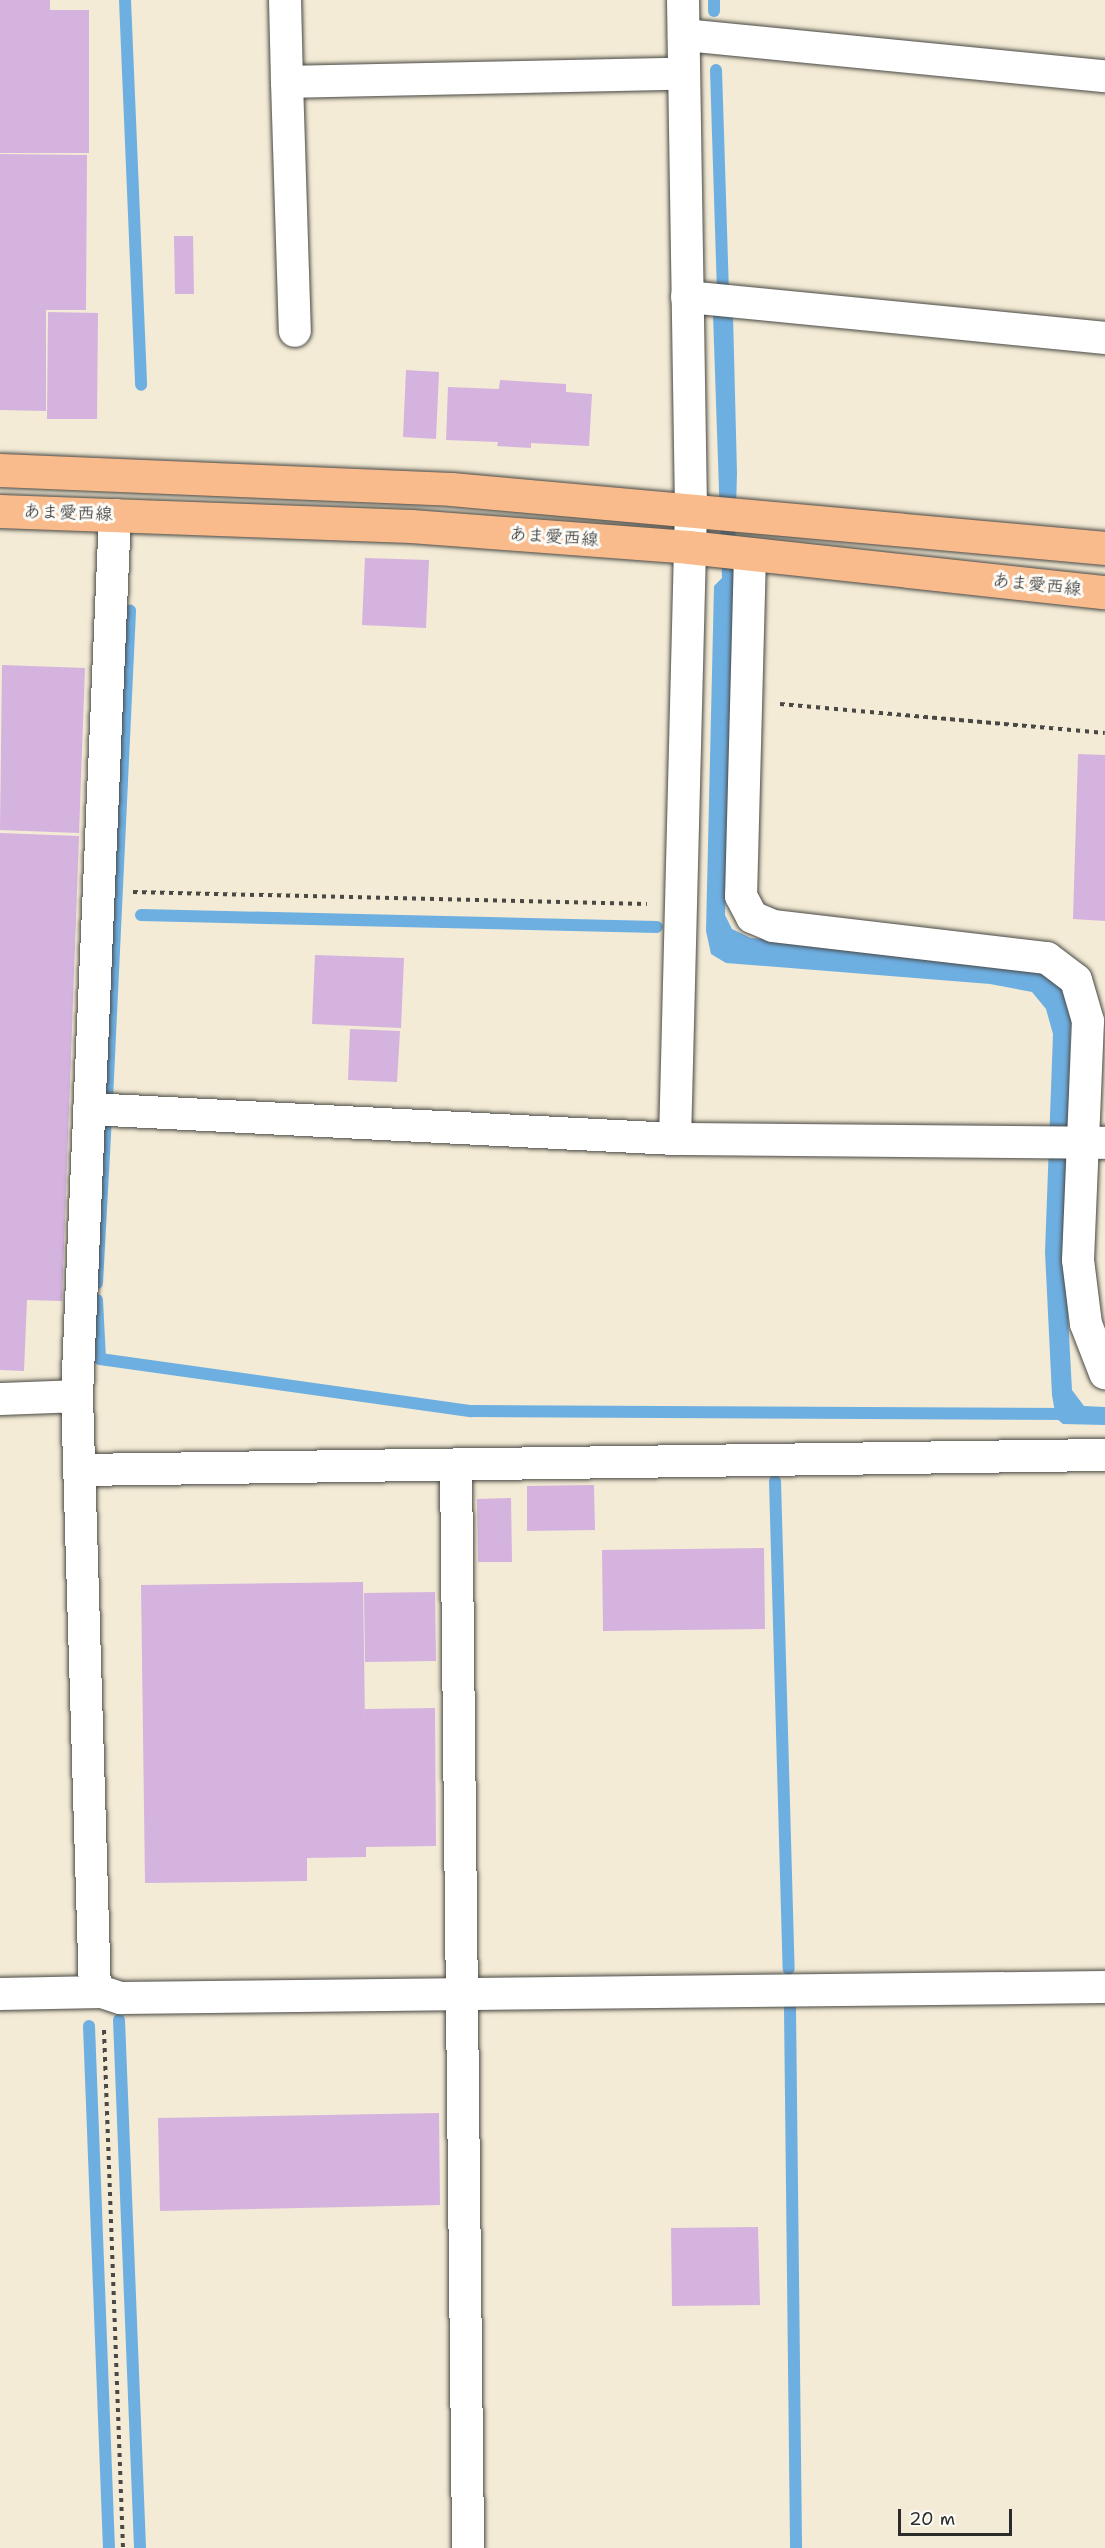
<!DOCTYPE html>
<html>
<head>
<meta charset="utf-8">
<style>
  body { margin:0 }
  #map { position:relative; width:1105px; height:2548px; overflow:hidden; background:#f3ebd5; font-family:"Shantell Sans","Klee One",sans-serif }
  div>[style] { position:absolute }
  .water>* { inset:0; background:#6eafe2 }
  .stream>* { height:12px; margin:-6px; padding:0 6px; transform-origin:6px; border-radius:6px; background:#6eafe2 }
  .building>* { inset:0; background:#d5b3df }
  .path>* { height:4px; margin-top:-2px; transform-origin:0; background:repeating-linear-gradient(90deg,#494844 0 4.5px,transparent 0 9px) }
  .roads { filter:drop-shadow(0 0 2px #494844) drop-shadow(0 0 2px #494844) }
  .street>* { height:32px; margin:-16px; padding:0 16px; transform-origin:16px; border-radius:16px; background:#fff }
  .primary>* { height:33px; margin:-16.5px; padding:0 16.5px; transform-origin:16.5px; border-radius:16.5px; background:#fabb8c }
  span { translate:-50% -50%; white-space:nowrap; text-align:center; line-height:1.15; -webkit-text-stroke:6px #fdfcf7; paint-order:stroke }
  .street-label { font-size:18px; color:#2b2b2b }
  .scale { position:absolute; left:898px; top:2509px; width:114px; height:27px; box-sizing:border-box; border:3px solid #2b2b2b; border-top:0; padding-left:8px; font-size:18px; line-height:21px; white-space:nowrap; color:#2b2b2b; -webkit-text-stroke:4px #fdfcf7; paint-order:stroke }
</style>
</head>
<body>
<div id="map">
  <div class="water">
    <div style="clip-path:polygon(713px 315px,733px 315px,737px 473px,725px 915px,732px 929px,751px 938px,1022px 963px,1047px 971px,1064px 991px,1071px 1015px,1065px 1261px,1072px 1390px,1084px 1406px,1105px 1407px,1105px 1425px,1063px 1424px,1056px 1418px,1052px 1395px,1045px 1252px,1053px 1034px,1046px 1009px,1032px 992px,990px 984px,726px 963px,711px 954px,706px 931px,714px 586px,722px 578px)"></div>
  </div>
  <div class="stream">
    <div style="left:125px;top:0;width:385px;rotate:87.6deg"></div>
    <div style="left:714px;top:0;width:11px;rotate:90deg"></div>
    <div style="left:716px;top:70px;width:218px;rotate:88.2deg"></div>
    <div style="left:141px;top:915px;width:516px;rotate:1.33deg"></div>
    <div style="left:107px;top:1099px;width:489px;rotate:-87.3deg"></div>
    <div style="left:97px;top:1283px;width:164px;rotate:-86.9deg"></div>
    <div style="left:97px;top:1300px;width:59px;rotate:87.1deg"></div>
    <div style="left:100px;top:1359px;width:375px;rotate:8deg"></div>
    <div style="left:471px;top:1411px;width:598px;rotate:0.29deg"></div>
    <div style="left:775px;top:1481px;width:488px;rotate:88.4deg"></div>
    <div style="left:790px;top:2008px;width:540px;rotate:89.36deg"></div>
    <div style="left:119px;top:2020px;width:528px;rotate:87.72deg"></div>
    <div style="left:89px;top:2026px;width:522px;rotate:87.81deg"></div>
  </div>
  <div class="building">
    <div style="clip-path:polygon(0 0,50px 0,50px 10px,89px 10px,89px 153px,0 153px)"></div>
    <div style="clip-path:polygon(0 154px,87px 155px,86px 310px,46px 310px,46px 411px,0 410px)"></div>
    <div style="clip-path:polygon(174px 236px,193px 236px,194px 294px,175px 294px)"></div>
    <div style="clip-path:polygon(48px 312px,98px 313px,97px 419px,47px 419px)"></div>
    <div style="clip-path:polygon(406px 370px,439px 372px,436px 439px,403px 437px)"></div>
    <div style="clip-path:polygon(500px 380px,566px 384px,566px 392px,592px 394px,589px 446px,531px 443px,531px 448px,497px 446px,498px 442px,446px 440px,448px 387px,499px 389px)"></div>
    <div style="clip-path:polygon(365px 558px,429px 560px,426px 628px,362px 625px)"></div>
    <div style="clip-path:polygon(2px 665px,85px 668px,79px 833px,0 830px)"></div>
    <div style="clip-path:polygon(1078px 754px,1105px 755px,1105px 921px,1073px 919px)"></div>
    <div style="clip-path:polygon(0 833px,79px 836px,62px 1301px,27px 1300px,24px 1371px,0 1370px)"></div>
    <div style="clip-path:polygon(315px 955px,404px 958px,401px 1028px,312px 1024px)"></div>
    <div style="clip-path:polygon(350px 1029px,400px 1031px,397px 1082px,348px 1080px)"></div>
    <div style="clip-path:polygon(594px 1485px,595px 1530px,527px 1531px,527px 1486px)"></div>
    <div style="clip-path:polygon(511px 1498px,512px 1562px,478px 1562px,477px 1499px)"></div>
    <div style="clip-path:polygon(764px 1548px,765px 1629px,603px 1631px,602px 1550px)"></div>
    <div style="clip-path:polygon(363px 1582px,365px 1721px,365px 1709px,435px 1708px,436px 1846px,366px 1847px,366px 1857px,307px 1858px,307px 1881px,145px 1883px,141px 1585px)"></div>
    <div style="clip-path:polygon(435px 1592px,436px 1661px,365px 1662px,364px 1593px)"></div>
    <div style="clip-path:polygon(439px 2113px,440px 2205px,160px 2211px,158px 2118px)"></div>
    <div style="clip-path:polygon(758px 2227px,760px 2305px,672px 2306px,671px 2228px)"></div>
  </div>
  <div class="path">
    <div style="left:780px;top:704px;width:326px;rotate:5.1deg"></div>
    <div style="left:133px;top:892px;width:514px;rotate:1.34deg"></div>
    <div style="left:104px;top:2030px;width:518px;rotate:87.9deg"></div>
  </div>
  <div class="roads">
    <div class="street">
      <div style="left:285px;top:0;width:82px;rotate:88.6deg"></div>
      <div style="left:287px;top:82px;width:397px;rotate:-1.2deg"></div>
      <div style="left:683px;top:0;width:509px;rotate:89.1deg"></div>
      <div style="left:691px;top:509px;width:630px;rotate:91.45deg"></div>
      <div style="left:675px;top:1139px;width:430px;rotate:0.5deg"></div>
      <div style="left:684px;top:35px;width:423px;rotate:5.6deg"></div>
      <div style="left:287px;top:82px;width:249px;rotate:88.2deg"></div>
      <div style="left:687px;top:297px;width:420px;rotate:5.6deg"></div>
      <div style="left:750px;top:554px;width:342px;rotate:91.5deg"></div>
      <div style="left:741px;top:896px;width:24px;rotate:62deg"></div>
      <div style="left:752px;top:917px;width:23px;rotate:23deg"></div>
      <div style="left:773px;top:926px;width:276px;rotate:6.7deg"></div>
      <div style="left:1047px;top:958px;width:36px;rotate:37deg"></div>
      <div style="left:1076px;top:980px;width:43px;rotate:73.7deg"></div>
      <div style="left:1088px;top:1021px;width:239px;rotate:92.4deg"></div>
      <div style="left:1078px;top:1260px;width:64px;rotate:82.9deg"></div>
      <div style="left:1086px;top:1324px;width:53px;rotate:68.8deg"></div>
      <div style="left:89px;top:1109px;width:587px;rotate:2.93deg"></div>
      <div style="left:0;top:1399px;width:77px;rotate:-2.2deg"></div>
      <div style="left:456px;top:1466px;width:1082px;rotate:89.36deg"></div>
      <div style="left:79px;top:1470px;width:1026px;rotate:-0.84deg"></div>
      <div style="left:95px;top:1992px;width:596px;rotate:-91.73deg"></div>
      <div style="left:77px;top:1396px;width:882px;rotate:-87.53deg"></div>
      <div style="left:0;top:1994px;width:102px;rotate:-1.1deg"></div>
      <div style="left:102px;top:1992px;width:20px;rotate:18deg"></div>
      <div style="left:121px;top:1998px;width:984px;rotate:-0.64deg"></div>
    </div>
    <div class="primary">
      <div style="left:0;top:470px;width:451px;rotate:2.4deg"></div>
      <div style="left:451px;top:489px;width:657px;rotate:5.15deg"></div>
      <div style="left:0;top:511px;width:411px;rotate:2.1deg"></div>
      <div style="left:411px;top:526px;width:278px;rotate:4.3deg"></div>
      <div style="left:688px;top:547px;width:419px;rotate:6.2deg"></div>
    </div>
  </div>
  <div class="street-label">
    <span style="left:68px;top:513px;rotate:2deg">あま愛西線</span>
    <span style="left:554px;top:537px;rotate:4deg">あま愛西線</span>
    <span style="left:1037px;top:585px;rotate:6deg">あま愛西線</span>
  </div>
  <div class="scale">20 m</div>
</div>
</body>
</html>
